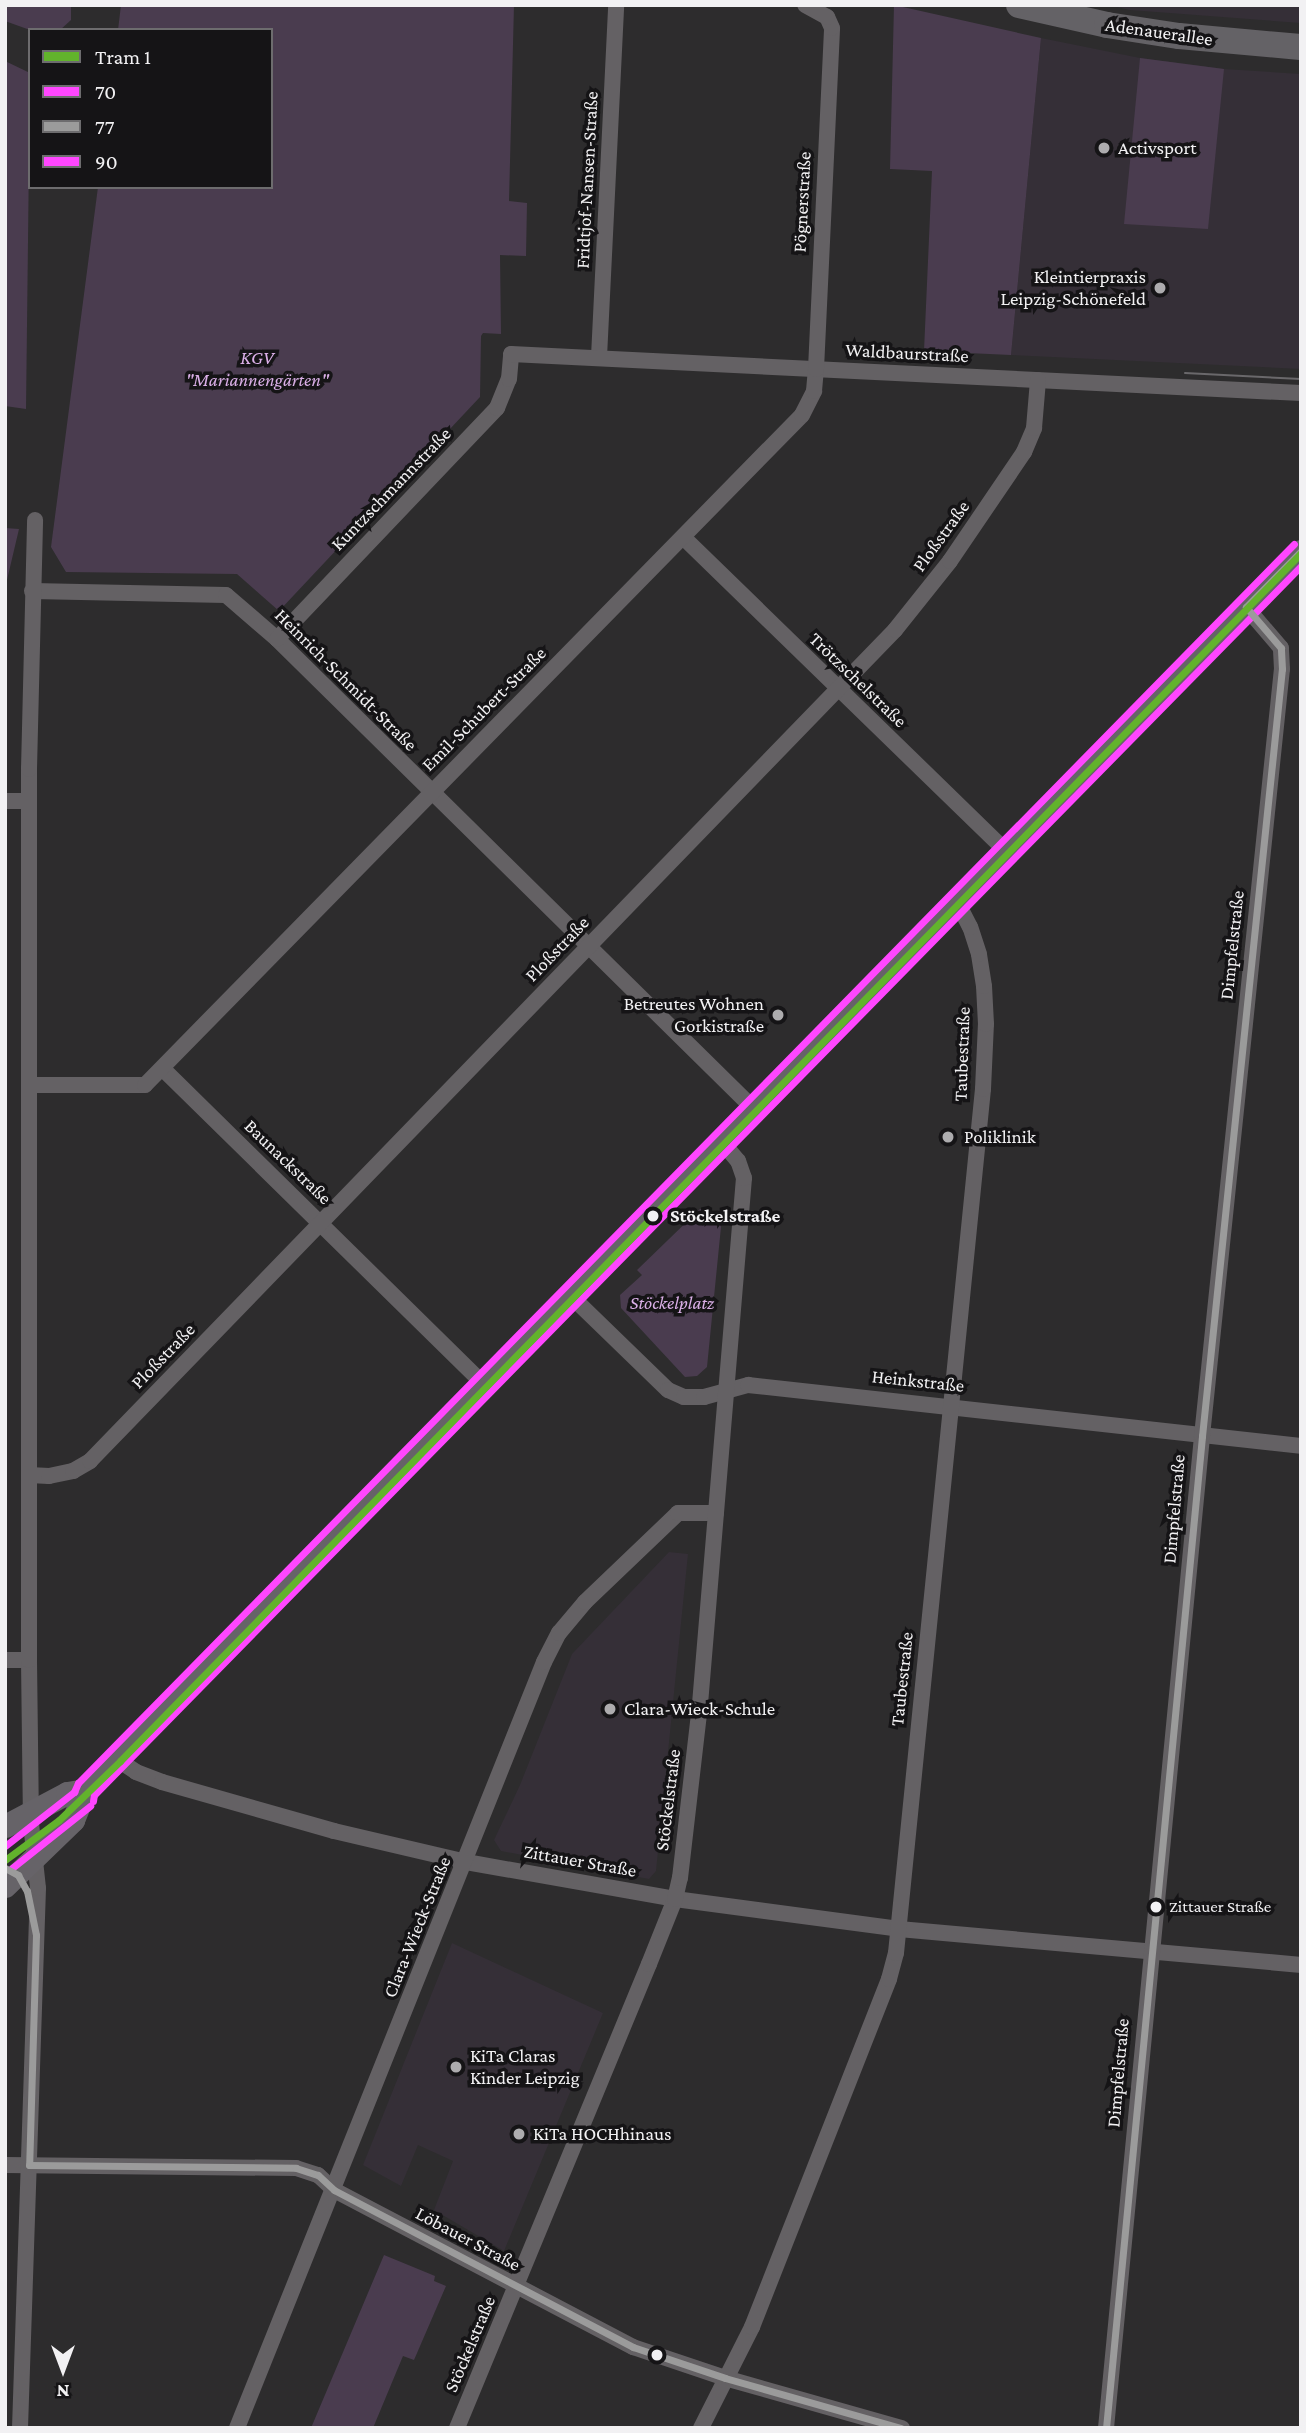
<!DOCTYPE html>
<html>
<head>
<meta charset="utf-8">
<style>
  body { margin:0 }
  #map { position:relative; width:1306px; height:2433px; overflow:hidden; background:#2d2c2d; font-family:"Crimson Pro",serif }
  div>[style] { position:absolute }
  .built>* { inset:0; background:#352f37 }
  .green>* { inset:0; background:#4a3c4f }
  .minor>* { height:16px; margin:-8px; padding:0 8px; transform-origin:8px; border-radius:8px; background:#646164 }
  .secondary>* { height:23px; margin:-11.5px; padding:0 11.5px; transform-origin:11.5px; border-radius:11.5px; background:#666368 }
  .primary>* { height:26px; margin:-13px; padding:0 13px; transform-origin:13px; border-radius:13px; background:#646266 }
  .tram>* { height:2px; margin:-1px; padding:0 1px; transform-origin:1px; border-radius:1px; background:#6a686b }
  .bus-1>* { height:7px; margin:-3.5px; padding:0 3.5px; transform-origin:3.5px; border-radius:3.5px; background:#ff46ff }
  .bus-2>* { height:7px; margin:-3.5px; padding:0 3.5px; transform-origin:3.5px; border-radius:3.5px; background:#9b9b9b }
  .bus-3>* { height:7px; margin:-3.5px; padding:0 3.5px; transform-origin:3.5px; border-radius:3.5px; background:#ff46ff }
  .tram-1>* { height:7px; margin:-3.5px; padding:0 3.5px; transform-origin:3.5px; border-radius:3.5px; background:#62b32c }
  .dots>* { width:19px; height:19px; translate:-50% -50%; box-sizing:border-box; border:4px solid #151416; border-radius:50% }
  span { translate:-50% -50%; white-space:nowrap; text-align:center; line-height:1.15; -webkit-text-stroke:7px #151416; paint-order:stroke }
  .bus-label { font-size:17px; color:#f2f1f3 }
  .left { translate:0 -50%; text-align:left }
  .street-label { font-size:19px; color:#f2f1f3 }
  .poi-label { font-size:19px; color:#f2f1f3 }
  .right { translate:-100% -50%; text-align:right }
  .park-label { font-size:19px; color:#daafe7; font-style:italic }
  .stop-label { font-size:19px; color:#f2f1f3; font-weight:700 }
  .frame { position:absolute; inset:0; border:7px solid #f2f1f3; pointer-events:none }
  .legend { position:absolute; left:28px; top:28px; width:245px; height:161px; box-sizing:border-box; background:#151416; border:2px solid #6d6c6e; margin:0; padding:9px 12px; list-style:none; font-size:21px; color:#f2f1f3 }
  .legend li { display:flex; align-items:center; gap:14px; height:35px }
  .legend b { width:35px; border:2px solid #6d6c6e }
  .north { position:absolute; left:28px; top:2335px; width:70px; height:70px; -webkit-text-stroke:5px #151416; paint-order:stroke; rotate:180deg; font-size:19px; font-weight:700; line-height:28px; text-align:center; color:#f2f1f3 }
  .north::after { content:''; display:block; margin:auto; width:24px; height:32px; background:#f2f1f3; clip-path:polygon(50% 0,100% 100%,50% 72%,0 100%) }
</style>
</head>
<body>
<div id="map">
  <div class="built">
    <div style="clip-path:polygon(1108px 5px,1301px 5px,1301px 23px,1130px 10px)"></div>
    <div style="clip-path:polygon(1041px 38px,1140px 58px,1224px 69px,1301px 74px,1301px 369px,1011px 355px)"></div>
    <div style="clip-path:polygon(669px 1552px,688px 1554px,656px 1871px,649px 1879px,501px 1851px,494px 1840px,520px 1785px,572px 1654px)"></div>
    <div style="clip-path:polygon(452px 1943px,603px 2013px,504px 2251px,434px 2210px,453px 2161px,418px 2145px,401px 2186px,363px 2165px)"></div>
  </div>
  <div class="green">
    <div style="clip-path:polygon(5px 5px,71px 5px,71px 20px,60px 30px,30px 30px,5px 21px)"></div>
    <div style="clip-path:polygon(121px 5px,514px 5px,509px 201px,527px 203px,526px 256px,500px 255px,501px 334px,483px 333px,481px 336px,480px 397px,279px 611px,237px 574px,66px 572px,51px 547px,98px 187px,271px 187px,271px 30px,118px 30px)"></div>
    <div style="clip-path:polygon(894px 5px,1041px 38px,1011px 355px,924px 351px,932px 171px,890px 169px)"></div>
    <div style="clip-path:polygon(1140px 58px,1224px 69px,1208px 229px,1124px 224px)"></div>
    <div style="clip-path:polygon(5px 61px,30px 73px,26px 409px,5px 406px)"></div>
    <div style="clip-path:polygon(5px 528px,19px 529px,7px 580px,5px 734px)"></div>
    <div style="clip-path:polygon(700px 1209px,709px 1209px,717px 1215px,721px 1227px,707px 1367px,697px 1376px,685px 1377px,621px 1308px,620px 1295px,642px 1275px,637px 1270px)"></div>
    <div style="clip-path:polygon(384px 2255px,435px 2276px,434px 2281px,446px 2286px,414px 2360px,403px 2356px,373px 2428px,311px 2428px)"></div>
  </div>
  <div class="minor">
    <div style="left:599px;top:357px;width:352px;rotate:-87.2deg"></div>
    <div style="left:683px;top:537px;width:452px;rotate:44.2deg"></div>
    <div style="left:32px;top:591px;width:194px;rotate:1.2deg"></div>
    <div style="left:226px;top:595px;width:67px;rotate:40.8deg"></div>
    <div style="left:277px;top:639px;width:670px;rotate:44.58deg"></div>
    <div style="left:277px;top:639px;width:319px;rotate:-46.4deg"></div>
    <div style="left:497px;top:408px;width:31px;rotate:-68deg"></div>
    <div style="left:509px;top:379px;width:25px;rotate:-85deg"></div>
    <div style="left:511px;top:354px;width:791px;rotate:2.83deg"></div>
    <div style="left:5px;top:801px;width:24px"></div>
    <div style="left:163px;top:1069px;width:450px;rotate:44.5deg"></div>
    <div style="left:29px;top:1085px;width:116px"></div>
    <div style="left:145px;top:1085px;width:938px;rotate:-45.56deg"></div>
    <div style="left:802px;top:415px;width:27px;rotate:-63deg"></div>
    <div style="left:814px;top:391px;width:22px;rotate:-85deg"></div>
    <div style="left:816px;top:369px;width:341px;rotate:-87.3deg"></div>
    <div style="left:832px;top:28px;width:12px;rotate:-114deg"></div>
    <div style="left:827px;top:17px;width:25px;rotate:-151deg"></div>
    <div style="left:571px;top:1296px;width:135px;rotate:44.1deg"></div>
    <div style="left:668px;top:1390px;width:17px;rotate:24deg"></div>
    <div style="left:684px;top:1397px;width:20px"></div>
    <div style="left:704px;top:1397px;width:46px;rotate:-15.3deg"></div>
    <div style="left:748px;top:1385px;width:556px;rotate:6.29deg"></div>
    <div style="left:29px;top:1475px;width:20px;rotate:3deg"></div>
    <div style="left:49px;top:1476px;width:25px;rotate:-12deg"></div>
    <div style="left:73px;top:1471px;width:20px;rotate:-30deg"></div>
    <div style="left:90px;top:1461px;width:1157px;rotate:-45.91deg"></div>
    <div style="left:895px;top:630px;width:88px;rotate:-51.4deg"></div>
    <div style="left:950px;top:561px;width:132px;rotate:-55.8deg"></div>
    <div style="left:1024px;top:452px;width:26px;rotate:-67deg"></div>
    <div style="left:1034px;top:428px;width:48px;rotate:-85.2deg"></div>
    <div style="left:5px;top:1660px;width:24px"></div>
    <div style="left:117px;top:1759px;width:23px;rotate:34deg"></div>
    <div style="left:136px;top:1772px;width:28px;rotate:21deg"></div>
    <div style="left:162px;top:1782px;width:179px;rotate:15.9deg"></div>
    <div style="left:334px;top:1831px;width:136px;rotate:13.2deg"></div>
    <div style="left:466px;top:1862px;width:212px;rotate:10deg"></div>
    <div style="left:675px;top:1899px;width:226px;rotate:7.6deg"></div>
    <div style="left:899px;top:1929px;width:404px;rotate:5.1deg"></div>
    <div style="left:5px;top:2165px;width:291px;rotate:0.6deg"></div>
    <div style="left:296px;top:2168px;width:23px;rotate:18deg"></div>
    <div style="left:318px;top:2175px;width:22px;rotate:43deg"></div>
    <div style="left:334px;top:2190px;width:338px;rotate:27.7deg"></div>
    <div style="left:633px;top:2347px;width:97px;rotate:18.6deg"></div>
    <div style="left:725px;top:2378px;width:184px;rotate:15.8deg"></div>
    <div style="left:20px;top:2428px;width:540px;rotate:-88.09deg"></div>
    <div style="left:38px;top:1888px;width:64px;rotate:-96.2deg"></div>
    <div style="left:31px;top:1824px;width:164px;rotate:-90.7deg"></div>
    <div style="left:29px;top:1660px;width:891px;rotate:-90deg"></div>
    <div style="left:29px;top:769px;width:249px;rotate:-88.6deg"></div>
    <div style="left:237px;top:2428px;width:825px;rotate:-68.16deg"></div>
    <div style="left:544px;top:1662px;width:33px;rotate:-63deg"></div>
    <div style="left:559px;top:1633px;width:40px;rotate:-50deg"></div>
    <div style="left:585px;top:1602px;width:129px;rotate:-43.7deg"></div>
    <div style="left:678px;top:1513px;width:38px"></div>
    <div style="left:457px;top:2428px;width:502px;rotate:-67.52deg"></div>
    <div style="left:649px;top:1964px;width:70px;rotate:-68.2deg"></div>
    <div style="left:675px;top:1899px;width:22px;rotate:-77deg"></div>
    <div style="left:680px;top:1878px;width:175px;rotate:-83.4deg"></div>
    <div style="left:700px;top:1704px;width:528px;rotate:-85.22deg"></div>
    <div style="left:744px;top:1178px;width:18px;rotate:-109deg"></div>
    <div style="left:738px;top:1161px;width:25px;rotate:-130deg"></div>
    <div style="left:701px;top:2428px;width:113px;rotate:-63.2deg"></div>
    <div style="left:752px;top:2327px;width:374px;rotate:-68.5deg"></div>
    <div style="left:889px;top:1979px;width:27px;rotate:-75deg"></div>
    <div style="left:896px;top:1953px;width:868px;rotate:-84.25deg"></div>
    <div style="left:983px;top:1089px;width:65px;rotate:-87.4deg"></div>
    <div style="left:986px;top:1024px;width:38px;rotate:-93deg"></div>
    <div style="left:984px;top:986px;width:32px;rotate:-99deg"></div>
    <div style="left:979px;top:954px;width:28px;rotate:-108deg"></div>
    <div style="left:970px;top:927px;width:28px;rotate:-117deg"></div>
    <div style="left:1106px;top:2428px;width:997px;rotate:-84.47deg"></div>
    <div style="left:1202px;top:1436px;width:771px;rotate:-84.05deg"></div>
    <div style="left:1282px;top:669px;width:21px;rotate:-93deg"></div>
    <div style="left:1281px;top:648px;width:54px;rotate:-130.5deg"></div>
  </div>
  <div class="secondary">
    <div style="left:5px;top:1826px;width:70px;rotate:-28deg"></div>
    <div style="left:67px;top:1793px;width:18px;rotate:-9deg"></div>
    <div style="left:5px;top:1886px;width:95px;rotate:-44.1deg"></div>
    <div style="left:73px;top:1820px;width:32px;rotate:-68deg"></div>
    <div style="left:85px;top:1790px;width:1736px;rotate:-45.54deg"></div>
  </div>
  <div class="primary">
    <div style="left:1019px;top:5px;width:90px;rotate:12.8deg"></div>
    <div style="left:1107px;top:25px;width:73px;rotate:8.7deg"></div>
    <div style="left:1179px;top:36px;width:122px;rotate:5.2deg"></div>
  </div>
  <div class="tram">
    <div style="left:1185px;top:373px;width:116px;rotate:3deg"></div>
  </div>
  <div class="bus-1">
    <div style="left:93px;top:1801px;width:6px;rotate:-81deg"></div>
    <div style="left:94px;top:1795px;width:1723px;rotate:-45.52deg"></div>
    <div style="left:12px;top:1868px;width:100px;rotate:-38.5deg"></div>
  </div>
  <div class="bus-2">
    <div style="left:1246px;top:607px;width:78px;rotate:-45.5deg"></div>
    <div style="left:5px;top:1868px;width:15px;rotate:28deg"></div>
    <div style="left:18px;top:1875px;width:18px;rotate:61deg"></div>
    <div style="left:27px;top:1891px;width:45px;rotate:78.4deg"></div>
    <div style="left:36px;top:1935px;width:230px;rotate:91.7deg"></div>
    <div style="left:29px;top:2165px;width:267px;rotate:0.6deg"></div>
    <div style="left:296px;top:2168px;width:23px;rotate:18deg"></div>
    <div style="left:318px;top:2175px;width:22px;rotate:43deg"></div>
    <div style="left:334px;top:2190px;width:338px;rotate:27.7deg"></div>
    <div style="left:633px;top:2347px;width:97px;rotate:18.6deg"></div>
    <div style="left:725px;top:2378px;width:183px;rotate:15.9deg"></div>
    <div style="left:1106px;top:2428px;width:997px;rotate:-84.47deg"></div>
    <div style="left:1202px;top:1436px;width:771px;rotate:-84.05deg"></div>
    <div style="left:1282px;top:669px;width:21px;rotate:-93deg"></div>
    <div style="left:1281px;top:648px;width:54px;rotate:-130.5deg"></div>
  </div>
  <div class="bus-3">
    <div style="left:5px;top:1846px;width:88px;rotate:-38deg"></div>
    <div style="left:74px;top:1792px;width:10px;rotate:-66deg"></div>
    <div style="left:78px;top:1783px;width:1736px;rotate:-45.54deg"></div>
  </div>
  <div class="tram-1">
    <div style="left:5px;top:1860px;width:67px;rotate:-36.5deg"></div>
    <div style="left:59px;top:1820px;width:85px;rotate:-44deg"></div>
    <div style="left:120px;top:1761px;width:1689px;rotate:-45.65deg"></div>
  </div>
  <div class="dots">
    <div style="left:1104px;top:148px;background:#adacae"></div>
    <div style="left:1160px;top:288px;background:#adacae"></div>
    <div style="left:778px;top:1015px;background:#adacae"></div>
    <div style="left:948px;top:1137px;background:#adacae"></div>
    <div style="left:653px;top:1216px;background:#f2f1f3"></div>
    <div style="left:610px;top:1709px;background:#adacae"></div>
    <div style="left:1156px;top:1907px;background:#f2f1f3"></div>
    <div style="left:456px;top:2067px;background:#adacae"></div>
    <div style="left:519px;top:2134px;background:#adacae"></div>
    <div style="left:657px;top:2355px;background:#f2f1f3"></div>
  </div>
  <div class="bus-label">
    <span class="left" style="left:1169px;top:1907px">Zittauer Straße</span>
  </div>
  <div class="street-label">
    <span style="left:1159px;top:32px;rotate:8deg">Adenauerallee</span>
    <span style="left:587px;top:180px;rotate:-87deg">Fridtjof-Nansen-Straße</span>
    <span style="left:802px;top:202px;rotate:-87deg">Pögnerstraße</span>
    <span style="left:907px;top:353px;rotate:3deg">Waldbaurstraße</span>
    <span style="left:391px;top:489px;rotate:-46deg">Kuntzschmannstraße</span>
    <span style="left:941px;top:536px;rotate:-54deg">Ploßstraße</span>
    <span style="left:346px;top:680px;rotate:45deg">Heinrich-Schmidt-Straße</span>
    <span style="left:858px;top:680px;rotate:44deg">Trötzschelstraße</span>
    <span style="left:484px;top:709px;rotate:-45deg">Emil-Schubert-Straße</span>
    <span style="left:1232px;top:945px;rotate:-84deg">Dimpfelstraße</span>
    <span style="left:557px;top:949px;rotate:-46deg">Ploßstraße</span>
    <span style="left:962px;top:1054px;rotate:-88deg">Taubestraße</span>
    <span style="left:288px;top:1162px;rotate:44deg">Baunackstraße</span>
    <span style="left:163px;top:1356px;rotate:-46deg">Ploßstraße</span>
    <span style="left:918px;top:1381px;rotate:6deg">Heinkstraße</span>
    <span style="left:1174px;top:1509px;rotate:-85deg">Dimpfelstraße</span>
    <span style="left:902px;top:1679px;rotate:-84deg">Taubestraße</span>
    <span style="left:668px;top:1800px;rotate:-83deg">Stöckelstraße</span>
    <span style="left:580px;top:1861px;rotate:10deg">Zittauer Straße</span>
    <span style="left:417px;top:1927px;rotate:-68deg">Clara-Wieck-Straße</span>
    <span style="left:1118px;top:2073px;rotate:-85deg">Dimpfelstraße</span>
    <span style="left:468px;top:2239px;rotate:28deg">Löbauer Straße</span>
    <span style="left:470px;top:2344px;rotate:-67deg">Stöckelstraße</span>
  </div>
  <div class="poi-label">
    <span class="left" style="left:1118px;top:148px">Activsport</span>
    <span class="right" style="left:1146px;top:288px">Kleintierpraxis<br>Leipzig-Schönefeld</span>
    <span class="right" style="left:764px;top:1015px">Betreutes Wohnen<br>Gorkistraße</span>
    <span class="left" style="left:964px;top:1137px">Poliklinik</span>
    <span class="left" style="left:624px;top:1709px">Clara-Wieck-Schule</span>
    <span class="left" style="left:470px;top:2067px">KiTa Claras<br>Kinder Leipzig</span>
    <span class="left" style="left:533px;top:2134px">KiTa HOCHhinaus</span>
  </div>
  <div class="park-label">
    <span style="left:257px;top:369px">KGV<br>"Mariannengärten"</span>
    <span style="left:672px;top:1303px">Stöckelplatz</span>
  </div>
  <div class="stop-label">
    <span class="left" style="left:670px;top:1216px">Stöckelstraße</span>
  </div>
  <div class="frame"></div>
  <ul class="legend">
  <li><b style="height:9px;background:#62b32c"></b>Tram 1</li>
  <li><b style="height:9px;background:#ff46ff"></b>70</li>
  <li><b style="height:9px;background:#9b9b9b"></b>77</li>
  <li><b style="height:9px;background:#ff46ff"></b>90</li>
  </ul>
  <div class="north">N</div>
</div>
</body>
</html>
